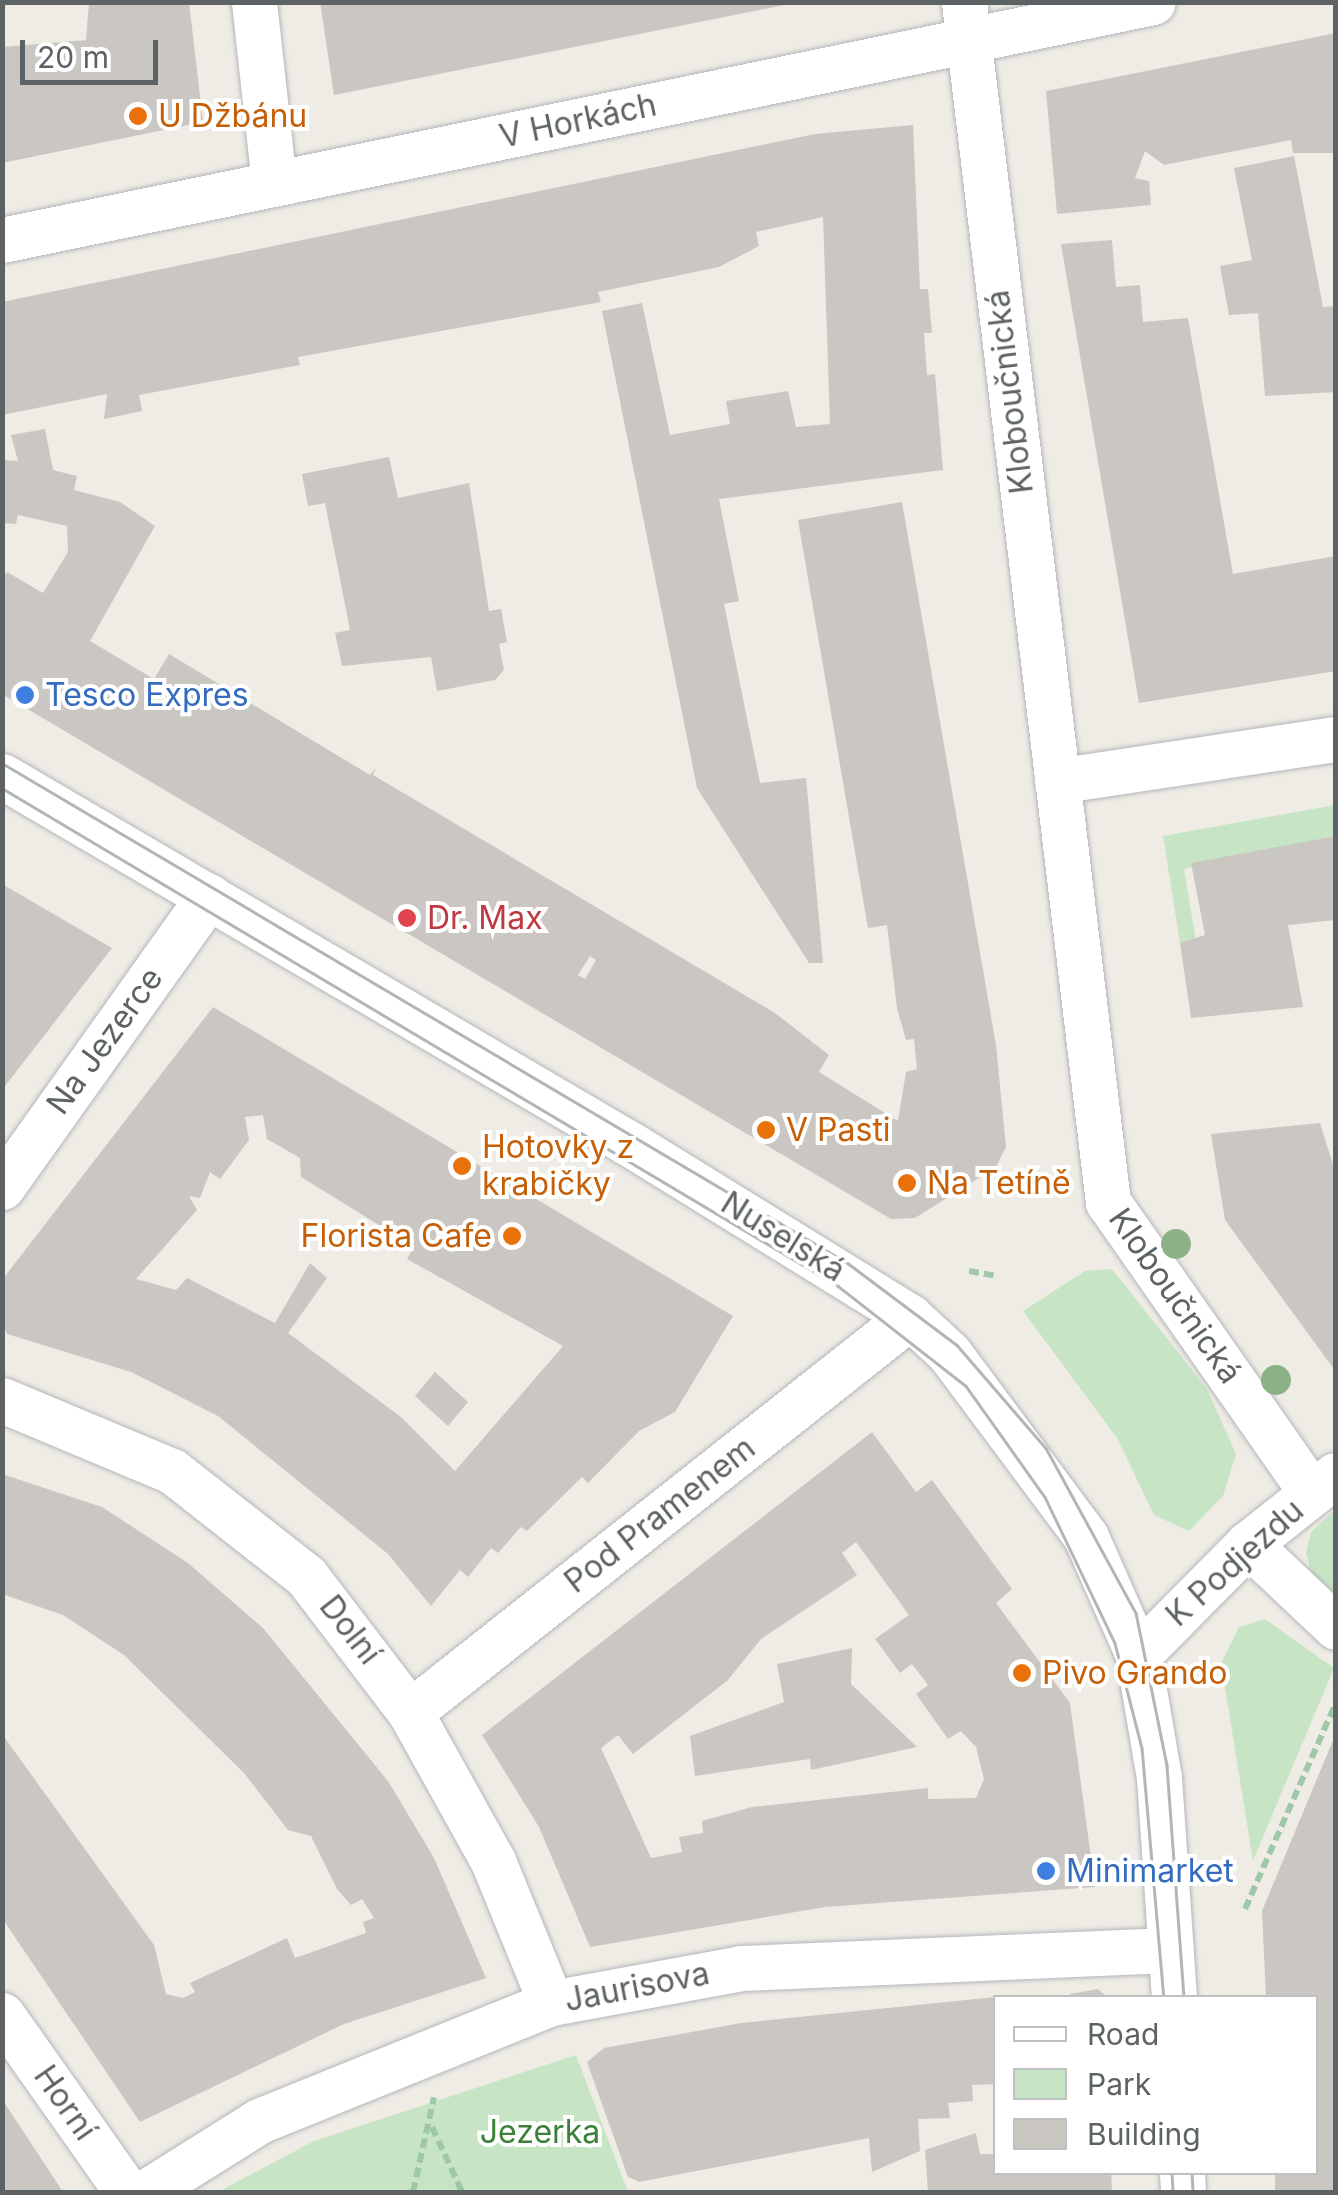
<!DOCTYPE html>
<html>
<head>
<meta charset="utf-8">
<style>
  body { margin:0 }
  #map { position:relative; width:1338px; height:2195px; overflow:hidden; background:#efece6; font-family:Inter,sans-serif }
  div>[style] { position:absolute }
  .green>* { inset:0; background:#c7e5c4 }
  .building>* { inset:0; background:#cac7c2 }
  .path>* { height:6px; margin-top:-3px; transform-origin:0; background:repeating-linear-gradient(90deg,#9ec8a7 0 10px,transparent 0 15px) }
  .roads { filter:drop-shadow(0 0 2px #b3b6ba) drop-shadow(0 0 2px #b3b6ba) }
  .minor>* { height:45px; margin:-22.5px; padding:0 22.5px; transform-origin:22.5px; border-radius:22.5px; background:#fff }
  .tram>* { height:2.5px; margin:-1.25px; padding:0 1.25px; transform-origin:1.25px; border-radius:1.25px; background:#b4b5b5 }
  .trees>* { width:30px; height:30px; margin:-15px; border-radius:50%; background:#8db187 }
  .dots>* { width:28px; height:28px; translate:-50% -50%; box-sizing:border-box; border:5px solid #fff; border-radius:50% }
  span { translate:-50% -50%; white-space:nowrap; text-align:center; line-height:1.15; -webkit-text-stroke:8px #fff; paint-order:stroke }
  .food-label { font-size:32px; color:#c56008 }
  .left { translate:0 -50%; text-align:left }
  .right { translate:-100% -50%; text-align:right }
  .street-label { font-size:32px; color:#5d6265 }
  .shop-label { font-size:32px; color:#366cbe }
  .health-label { font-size:32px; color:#be3a42 }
  .park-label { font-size:32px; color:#3c8139 }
  .frame { position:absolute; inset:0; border:5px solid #5d6265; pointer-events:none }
  .legend { position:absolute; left:993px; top:1995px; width:325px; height:180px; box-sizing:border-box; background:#fff; border:2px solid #bec0c1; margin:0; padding:12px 18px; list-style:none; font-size:30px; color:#5d6265 }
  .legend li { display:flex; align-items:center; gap:20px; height:50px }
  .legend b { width:50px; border:2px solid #bec0c1 }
  .scale { position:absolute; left:20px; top:40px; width:138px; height:45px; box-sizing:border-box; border:5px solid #5d6265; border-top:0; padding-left:12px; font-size:30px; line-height:35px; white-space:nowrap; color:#5d6265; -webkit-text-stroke:8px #fff; paint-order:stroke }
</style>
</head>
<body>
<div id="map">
  <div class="green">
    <div style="clip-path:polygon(1335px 805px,1335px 836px,1184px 869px,1196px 941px,1180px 943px,1163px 836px)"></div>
    <div style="clip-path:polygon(1112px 1269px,1207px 1389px,1236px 1454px,1223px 1496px,1189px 1531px,1154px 1515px,1117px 1438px,1023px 1311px,1085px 1271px)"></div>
    <div style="clip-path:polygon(1335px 1510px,1335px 1605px,1314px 1583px,1306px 1553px,1311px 1532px)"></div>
    <div style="clip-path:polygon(1265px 1619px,1334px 1668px,1253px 1861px,1221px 1663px,1239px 1627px)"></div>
    <div style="clip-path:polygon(576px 2055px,628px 2192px,218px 2192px,314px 2141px)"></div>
  </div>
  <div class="building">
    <div style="clip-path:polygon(89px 2px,189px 2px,203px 122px,2px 163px,2px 47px,86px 40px)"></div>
    <div style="clip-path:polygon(320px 2px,789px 2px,789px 4px,334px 95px)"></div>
    <div style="clip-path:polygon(1336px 33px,1336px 153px,1293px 153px,1291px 140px,1164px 165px,1145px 151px,1135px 178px,1149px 181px,1151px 205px,1057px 214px,1046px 91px)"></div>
    <div style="clip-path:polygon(913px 125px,920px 289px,928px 289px,932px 333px,924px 333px,927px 375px,935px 374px,943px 470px,719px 499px,739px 601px,724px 604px,760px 783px,806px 778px,823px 963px,809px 963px,697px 788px,602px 311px,642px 303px,670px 435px,730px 424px,726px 401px,788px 391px,796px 427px,830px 424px,823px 217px,756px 232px,759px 246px,719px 267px,598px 292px,601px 302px,298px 357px,300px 365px,139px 395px,142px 411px,104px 419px,107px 394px,2px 415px,2px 302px,815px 134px)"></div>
    <div style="clip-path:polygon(1294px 156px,1323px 307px,1336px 306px,1336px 392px,1265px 396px,1258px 313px,1229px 315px,1220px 266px,1252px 260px,1234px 168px)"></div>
    <div style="clip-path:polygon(1112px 240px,1116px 287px,1140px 285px,1143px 322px,1188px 318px,1233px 574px,1336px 556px,1336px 671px,1139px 703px,1061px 244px)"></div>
    <div style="clip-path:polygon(evenodd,45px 429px,53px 470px,77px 476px,74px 490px,120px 502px,155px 526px,90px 641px,154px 679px,169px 654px,370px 775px,376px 768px,373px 775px,775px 1013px,829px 1055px,819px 1072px,898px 1121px,906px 1072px,917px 1069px,914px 1039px,906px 1040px,897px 1008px,887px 925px,868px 928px,798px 520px,902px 502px,996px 1045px,1006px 1147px,996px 1167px,915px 1218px,891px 1219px,2px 694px,2px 578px,7px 572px,43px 593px,68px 552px,67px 526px,18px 515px,16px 524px,2px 523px,2px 460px,18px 461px,11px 435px,45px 429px,590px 956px,596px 960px,585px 979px,578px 975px,590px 956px)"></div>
    <div style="clip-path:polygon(389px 457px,398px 498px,469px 483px,489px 611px,501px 609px,507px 642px,499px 644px,504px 670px,495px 680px,437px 691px,431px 657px,342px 666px,335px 633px,350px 630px,325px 503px,308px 506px,302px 474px)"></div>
    <div style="clip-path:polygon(1336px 836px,1336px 920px,1288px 925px,1303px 1007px,1191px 1018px,1180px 943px,1205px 935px,1191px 863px)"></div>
    <div style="clip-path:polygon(2px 884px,112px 948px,2px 1090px)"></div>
    <div style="clip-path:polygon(evenodd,213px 1007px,733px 1316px,675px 1412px,639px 1431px,588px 1483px,582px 1477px,527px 1531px,521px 1527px,498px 1553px,491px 1548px,468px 1577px,460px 1570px,431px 1606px,388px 1554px,218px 1416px,131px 1372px,7px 1334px,2px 1321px,2px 1280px,213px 1007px,263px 1115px,267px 1139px,300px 1158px,301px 1177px,387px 1230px,412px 1250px,407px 1259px,563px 1346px,455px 1471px,401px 1417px,288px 1333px,327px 1278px,310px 1263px,275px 1323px,187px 1278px,176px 1290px,136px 1279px,197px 1210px,189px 1196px,200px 1198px,210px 1172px,220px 1179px,249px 1140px,245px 1117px,263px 1115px)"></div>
    <div style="clip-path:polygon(1320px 1123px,1336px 1174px,1336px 1372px,1225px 1220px,1211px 1134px)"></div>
    <div style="clip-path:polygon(435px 1372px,468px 1402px,448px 1426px,415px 1396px)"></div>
    <div style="clip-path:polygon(evenodd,872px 1432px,916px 1492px,932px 1480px,1012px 1589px,996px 1603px,1070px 1703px,1095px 1887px,825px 1907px,590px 1947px,539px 1827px,482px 1735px,872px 1432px,856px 1542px,909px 1615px,875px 1639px,900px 1673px,912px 1664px,928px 1685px,916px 1694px,948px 1739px,961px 1731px,976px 1747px,984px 1779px,976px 1798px,928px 1799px,928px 1788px,752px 1807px,702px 1821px,703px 1833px,679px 1837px,682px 1852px,651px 1858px,601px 1748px,618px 1735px,633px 1754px,728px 1680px,761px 1639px,857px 1575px,842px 1553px,856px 1542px)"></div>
    <div style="clip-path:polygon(2px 1474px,102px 1507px,188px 1563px,263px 1628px,388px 1781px,434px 1858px,486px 1978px,344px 2024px,140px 2122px,2px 1918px,2px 1734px,154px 1945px,166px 1994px,183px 1998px,195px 1992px,190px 1983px,287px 1938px,295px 1958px,366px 1933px,363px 1922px,374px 1918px,362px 1899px,351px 1905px,337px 1889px,311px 1836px,288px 1830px,244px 1773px,124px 1655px,63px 1615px,2px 1594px)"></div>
    <div style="clip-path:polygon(852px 1648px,851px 1684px,917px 1747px,811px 1770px,810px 1759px,695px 1776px,690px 1736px,784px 1702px,777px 1664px)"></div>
    <div style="clip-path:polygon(1336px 1733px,1336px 2192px,1275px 2192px,1275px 2172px,1316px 2172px,1316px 1998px,1266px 1998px,1262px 1911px)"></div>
    <div style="clip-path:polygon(1098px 1989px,1108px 1998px,1070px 1998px,1070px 1994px)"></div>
    <div style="clip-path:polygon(996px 1997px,996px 2084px,972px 2085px,973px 2101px,948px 2103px,950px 2118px,918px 2119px,920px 2151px,872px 2172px,869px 2138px,639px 2182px,628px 2177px,587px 2062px,604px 2048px,741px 2023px)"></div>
    <div style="clip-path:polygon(2px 2099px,63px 2192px,2px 2192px)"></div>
    <div style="clip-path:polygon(976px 2133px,980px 2154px,996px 2154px,996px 2172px,1111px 2172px,1112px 2192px,928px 2192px,925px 2150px)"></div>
  </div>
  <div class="path">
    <div style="left:969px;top:1271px;width:28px;rotate:10deg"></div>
    <div style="left:1245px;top:1909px;width:225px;rotate:-66.2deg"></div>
    <div style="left:432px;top:2127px;width:72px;rotate:65.2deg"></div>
    <div style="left:413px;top:2192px;width:97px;rotate:-77.5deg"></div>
  </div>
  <div class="roads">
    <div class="minor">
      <div style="left:254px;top:2px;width:183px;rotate:83.7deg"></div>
      <div style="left:964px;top:2px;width:1209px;rotate:83.16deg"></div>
      <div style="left:1108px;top:1202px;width:355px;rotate:55deg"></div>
      <div style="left:2px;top:240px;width:1175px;rotate:-11.68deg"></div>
      <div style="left:2px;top:776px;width:728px;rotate:30.37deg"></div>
      <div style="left:630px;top:1144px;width:329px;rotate:31.7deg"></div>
      <div style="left:910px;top:1317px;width:53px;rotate:42.7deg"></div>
      <div style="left:949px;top:1353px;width:229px;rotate:53.3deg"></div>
      <div style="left:1086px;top:1537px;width:129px;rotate:66.2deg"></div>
      <div style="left:1138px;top:1655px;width:125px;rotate:80.3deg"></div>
      <div style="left:1159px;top:1778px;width:221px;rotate:86.1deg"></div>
      <div style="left:1057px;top:781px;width:282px;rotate:-8.6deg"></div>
      <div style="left:2px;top:1187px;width:357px;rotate:-54.6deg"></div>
      <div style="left:2px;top:1400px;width:184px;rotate:22.7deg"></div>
      <div style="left:172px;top:1471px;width:170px;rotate:38.1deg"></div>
      <div style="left:306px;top:1576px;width:171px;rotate:52.6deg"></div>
      <div style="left:410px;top:1712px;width:171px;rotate:60.9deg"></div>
      <div style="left:493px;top:1861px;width:153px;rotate:67.8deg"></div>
      <div style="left:1248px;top:1544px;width:121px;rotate:43.3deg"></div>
      <div style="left:1138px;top:1655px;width:156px;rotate:-45.3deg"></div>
      <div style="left:1248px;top:1544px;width:111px;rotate:-38.4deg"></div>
      <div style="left:410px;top:1712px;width:637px;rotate:-38.31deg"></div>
      <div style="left:2px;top:2015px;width:217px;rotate:54.8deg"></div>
      <div style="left:1182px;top:2172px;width:20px;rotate:87deg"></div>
      <div style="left:146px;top:2192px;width:133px;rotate:-32.1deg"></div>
      <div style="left:259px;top:2121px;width:315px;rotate:-22deg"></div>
      <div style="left:551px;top:2003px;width:193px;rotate:-10.4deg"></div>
      <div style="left:741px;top:1968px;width:430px;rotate:-2.4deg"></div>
    </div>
  </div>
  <div class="tram">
    <div style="left:2px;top:763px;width:984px;rotate:30.6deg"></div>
    <div style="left:849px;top:1264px;width:135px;rotate:36.9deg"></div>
    <div style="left:957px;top:1345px;width:136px;rotate:49.2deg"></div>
    <div style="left:1046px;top:1448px;width:188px;rotate:61.4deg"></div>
    <div style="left:1136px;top:1613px;width:156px;rotate:78.5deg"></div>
    <div style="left:1167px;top:1766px;width:233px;rotate:85.8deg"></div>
    <div style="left:2px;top:788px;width:973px;rotate:30.78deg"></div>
    <div style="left:838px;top:1286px;width:162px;rotate:38deg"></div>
    <div style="left:966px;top:1386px;width:136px;rotate:54.6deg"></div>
    <div style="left:1045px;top:1497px;width:162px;rotate:64.4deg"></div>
    <div style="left:1115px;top:1643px;width:108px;rotate:75.6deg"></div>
    <div style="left:1142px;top:1748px;width:251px;rotate:85deg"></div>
    <div style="left:1172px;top:2172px;width:20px;rotate:87deg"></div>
    <div style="left:1192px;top:2172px;width:20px;rotate:87deg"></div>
  </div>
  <div class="trees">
    <div style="left:1176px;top:1244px"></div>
    <div style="left:1276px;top:1380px"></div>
  </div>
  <div class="dots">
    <div style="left:138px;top:116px;background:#e8710a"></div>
    <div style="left:25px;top:695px;background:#3f7fe0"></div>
    <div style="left:407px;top:918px;background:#e0444e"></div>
    <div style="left:766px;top:1130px;background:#e8710a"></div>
    <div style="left:462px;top:1166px;background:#e8710a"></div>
    <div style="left:907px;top:1183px;background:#e8710a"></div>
    <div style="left:512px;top:1236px;background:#e8710a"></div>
    <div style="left:1022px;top:1673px;background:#e8710a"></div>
    <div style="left:1046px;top:1871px;background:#3f7fe0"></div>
  </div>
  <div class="food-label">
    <span class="left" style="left:158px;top:116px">U Džbánu</span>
    <span class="left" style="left:786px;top:1130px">V Pasti</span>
    <span class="left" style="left:482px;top:1166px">Hotovky z<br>krabičky</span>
    <span class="left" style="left:927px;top:1183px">Na Tetíně</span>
    <span class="right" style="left:492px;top:1236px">Florista Cafe</span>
    <span class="left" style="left:1042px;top:1673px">Pivo Grando</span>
  </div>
  <div class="street-label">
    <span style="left:578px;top:121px;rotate:-12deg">V Horkách</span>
    <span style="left:1010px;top:392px;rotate:-97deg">Kloboučnická</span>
    <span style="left:105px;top:1041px;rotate:-54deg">Na Jezerce</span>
    <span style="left:783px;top:1237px;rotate:32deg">Nuselská</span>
    <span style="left:1175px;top:1296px;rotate:55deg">Kloboučnická</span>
    <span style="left:660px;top:1515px;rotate:-38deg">Pod Pramenem</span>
    <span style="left:1235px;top:1563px;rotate:-42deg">K Podjezdu</span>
    <span style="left:350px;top:1630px;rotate:52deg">Dolní</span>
    <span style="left:637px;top:1987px;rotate:-11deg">Jaurisova</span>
    <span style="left:65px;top:2103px;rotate:55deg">Horní</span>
  </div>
  <div class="shop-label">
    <span class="left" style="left:45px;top:695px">Tesco Expres</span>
    <span class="left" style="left:1066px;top:1871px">Minimarket</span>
  </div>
  <div class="health-label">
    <span class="left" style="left:427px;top:918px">Dr. Max</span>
  </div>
  <div class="park-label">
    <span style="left:540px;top:2132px">Jezerka</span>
  </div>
  <div class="frame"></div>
  <ul class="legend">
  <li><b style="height:12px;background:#fff"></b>Road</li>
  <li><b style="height:28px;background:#c7e5c4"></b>Park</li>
  <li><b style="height:28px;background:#cac7c2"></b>Building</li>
  </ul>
  <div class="scale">20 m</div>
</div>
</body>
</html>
